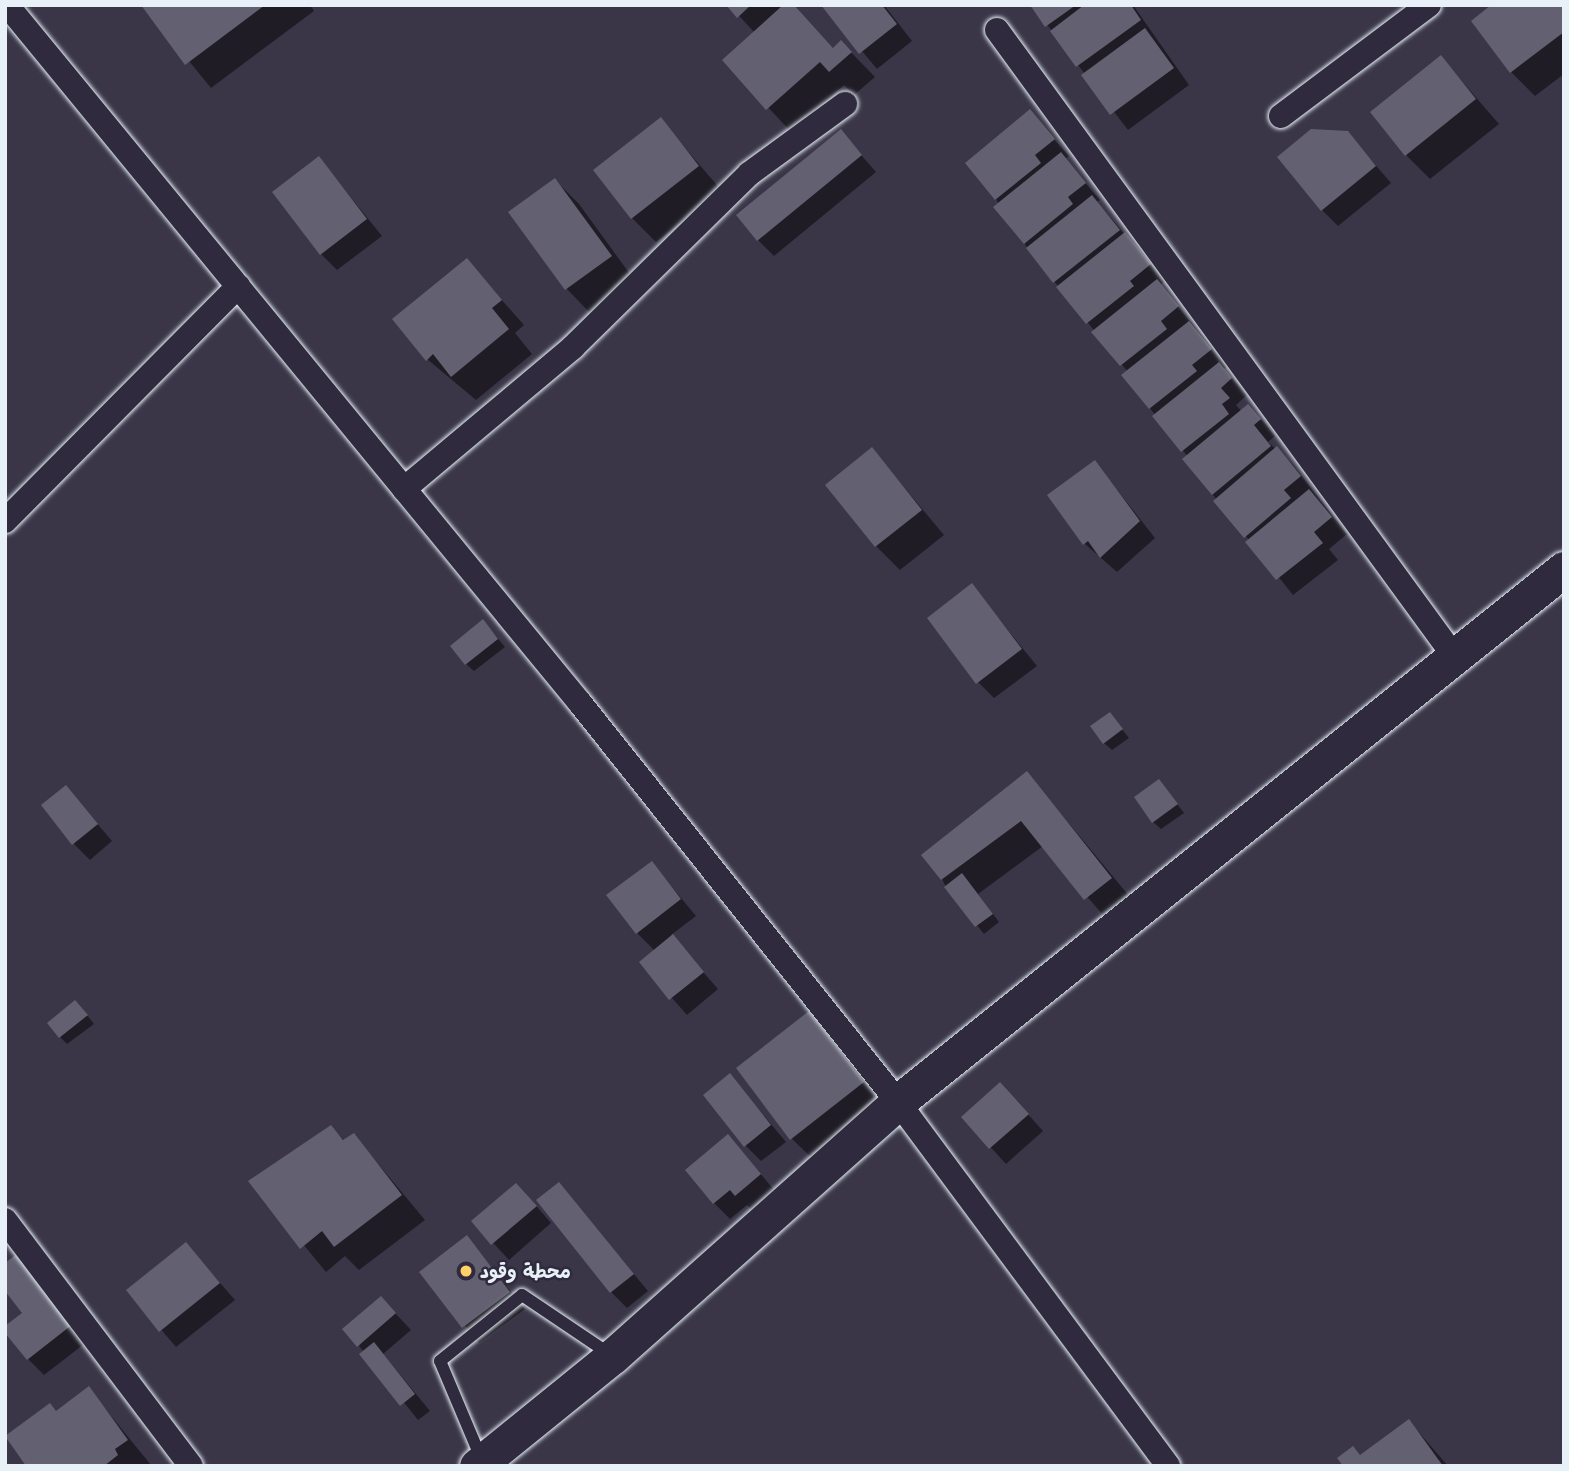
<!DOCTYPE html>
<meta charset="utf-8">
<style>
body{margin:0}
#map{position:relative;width:1569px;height:1471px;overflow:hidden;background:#3a3648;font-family:"Playpen Sans","Playpen Sans Arabic",sans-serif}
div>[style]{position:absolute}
.shadow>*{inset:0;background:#0007}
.building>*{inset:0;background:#636171}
.roads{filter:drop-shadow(0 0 2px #e8f1f8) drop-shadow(0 0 2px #e8f1f8)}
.lane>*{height:12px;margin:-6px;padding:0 6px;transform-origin:6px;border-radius:6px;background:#2f2a3d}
.street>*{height:24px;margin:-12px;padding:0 12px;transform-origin:12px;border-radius:12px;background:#2f2a3d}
.secondary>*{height:35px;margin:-17.5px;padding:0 17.5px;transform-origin:17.5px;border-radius:17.5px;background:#2f2a3d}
.dots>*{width:19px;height:19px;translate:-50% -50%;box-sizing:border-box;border:4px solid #2f2a3d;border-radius:50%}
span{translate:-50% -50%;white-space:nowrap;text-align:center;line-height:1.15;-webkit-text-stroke:5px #2f2a3d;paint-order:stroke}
.poi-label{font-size:19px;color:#e8f1f8;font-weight:700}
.left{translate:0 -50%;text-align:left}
.frame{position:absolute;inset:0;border:7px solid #e8f1f8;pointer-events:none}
</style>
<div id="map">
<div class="shadow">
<div style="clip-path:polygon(143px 5px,310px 5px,314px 11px,211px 88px)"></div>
<div style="clip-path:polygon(729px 5px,793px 5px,834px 49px,841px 42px,875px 77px,854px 95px,844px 85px,792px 133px,724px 60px,755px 33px)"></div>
<div style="clip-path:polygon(823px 5px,884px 5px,912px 41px,877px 69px)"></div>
<div style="clip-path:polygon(1032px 5px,1133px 5px,1189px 85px,1128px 130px)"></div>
<div style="clip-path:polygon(1564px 5px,1564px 74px,1535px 96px,1511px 72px)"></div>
<div style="clip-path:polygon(1441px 57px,1499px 124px,1430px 179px,1406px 155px)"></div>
<div style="clip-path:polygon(1030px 112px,1069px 156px,1065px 159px,1100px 200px,1097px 202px,1165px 281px,1160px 285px,1227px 366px,1224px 369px,1247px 395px,1236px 405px,1242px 412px,1248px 406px,1264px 422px,1275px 436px,1268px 442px,1293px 465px,1347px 534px,1329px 549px,1338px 560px,1293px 595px,1185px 460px,1188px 457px,1124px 375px,1128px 372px,1028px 249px,996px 199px)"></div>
<div style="clip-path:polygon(661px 120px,722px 191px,656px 242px,632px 218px)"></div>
<div style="clip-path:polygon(841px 132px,876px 172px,774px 256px,758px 240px)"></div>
<div style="clip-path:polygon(1348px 133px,1391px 183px,1338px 226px,1322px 210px)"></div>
<div style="clip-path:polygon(319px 158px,382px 236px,337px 270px,321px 254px)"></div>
<div style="clip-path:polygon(555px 180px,579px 204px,635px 281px,590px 313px,566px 288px)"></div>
<div style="clip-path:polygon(467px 261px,524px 325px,515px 333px,532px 354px,476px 400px,427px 359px)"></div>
<div style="clip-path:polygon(872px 449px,944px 535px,900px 570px,876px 546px)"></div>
<div style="clip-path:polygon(1095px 462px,1155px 538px,1117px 572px,1085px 544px)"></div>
<div style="clip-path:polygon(972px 586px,1037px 666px,994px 698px,978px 682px)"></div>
<div style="clip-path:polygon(490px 629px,505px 647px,474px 671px,466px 664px)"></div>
<div style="clip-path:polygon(1110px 714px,1129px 738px,1112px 750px,1104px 743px)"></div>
<div style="clip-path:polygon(1027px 773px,1135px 903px,1110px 923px,1043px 846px,978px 894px,999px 922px,984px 934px,946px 887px,942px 879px)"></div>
<div style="clip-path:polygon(1159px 781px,1184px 813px,1161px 829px,1153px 822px)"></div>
<div style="clip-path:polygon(66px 787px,112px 841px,90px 860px,74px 844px)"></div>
<div style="clip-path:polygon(652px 863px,696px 916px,671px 935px,718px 989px,687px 1015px,641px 963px,655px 951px,637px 933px)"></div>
<div style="clip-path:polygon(83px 1010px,94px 1024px,67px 1044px,60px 1037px)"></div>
<div style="clip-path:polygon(809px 1013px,887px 1107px,816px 1162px,791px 1138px)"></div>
<div style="clip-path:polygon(730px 1075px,786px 1142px,761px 1161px,745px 1145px)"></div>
<div style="clip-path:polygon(1016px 1101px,1043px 1131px,1006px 1164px,963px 1117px)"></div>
<div style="clip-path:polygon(331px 1127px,345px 1141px,354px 1135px,425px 1220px,359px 1270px,345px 1256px,326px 1272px,251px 1181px)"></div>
<div style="clip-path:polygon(743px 1153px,775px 1191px,752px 1210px,747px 1205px,730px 1219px,714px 1203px)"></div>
<div style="clip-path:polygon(559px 1184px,648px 1291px,627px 1308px,611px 1292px)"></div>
<div style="clip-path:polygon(532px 1201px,551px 1223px,509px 1260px,474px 1222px)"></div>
<div style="clip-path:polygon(467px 1238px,525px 1309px,479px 1343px,422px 1272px)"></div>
<div style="clip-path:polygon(186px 1244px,235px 1300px,176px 1347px,128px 1291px)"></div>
<div style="clip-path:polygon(17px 1256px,88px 1341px,44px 1375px,28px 1359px)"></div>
<div style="clip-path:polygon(381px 1298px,411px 1330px,383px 1354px,430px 1411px,418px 1420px,359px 1346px)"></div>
<div style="clip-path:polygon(89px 1389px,151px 1465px,28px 1466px,57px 1412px)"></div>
<div style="clip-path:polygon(1409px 1421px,1448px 1466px,1345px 1466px,1361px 1456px)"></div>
</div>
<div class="building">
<div style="clip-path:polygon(141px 5px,265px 5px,185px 65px)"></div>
<div style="clip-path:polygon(726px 5px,751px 5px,737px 18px)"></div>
<div style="clip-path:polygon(783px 5px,794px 5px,833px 48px,841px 40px,852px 52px,829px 72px,820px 62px,766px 110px,722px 60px)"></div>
<div style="clip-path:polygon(821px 5px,882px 5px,897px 24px,859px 54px)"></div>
<div style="clip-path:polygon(1030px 5px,1076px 5px,1045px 27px)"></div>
<div style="clip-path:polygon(1084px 5px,1131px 5px,1141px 20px,1076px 67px,1050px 31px)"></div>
<div style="clip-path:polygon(1491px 5px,1564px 5px,1564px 32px,1510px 73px,1471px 21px)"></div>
<div style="clip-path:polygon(1145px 28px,1174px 68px,1110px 115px,1081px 75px)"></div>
<div style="clip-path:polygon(1441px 55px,1476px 99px,1405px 156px,1370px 112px)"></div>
<div style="clip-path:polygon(1030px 109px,1055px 139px,1035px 155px,1041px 163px,995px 200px,965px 163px)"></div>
<div style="clip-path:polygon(661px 117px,699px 166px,631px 219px,593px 170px)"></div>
<div style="clip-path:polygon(841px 129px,862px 155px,757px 241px,736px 215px)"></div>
<div style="clip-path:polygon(1311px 129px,1348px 131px,1376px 166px,1321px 211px,1277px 157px)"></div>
<div style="clip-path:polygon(1061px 152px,1086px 183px,1068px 197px,1073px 204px,1024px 244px,993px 207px)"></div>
<div style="clip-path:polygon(319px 156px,367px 219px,320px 255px,272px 192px)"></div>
<div style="clip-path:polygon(555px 178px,612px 256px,565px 290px,508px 212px)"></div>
<div style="clip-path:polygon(1092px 195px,1120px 230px,1053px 283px,1026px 248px)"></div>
<div style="clip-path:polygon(1125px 232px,1151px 264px,1130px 281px,1134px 286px,1086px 324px,1056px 287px)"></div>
<div style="clip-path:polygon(467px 258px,502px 300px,492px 308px,509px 329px,451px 377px,433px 354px,426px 361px,392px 319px)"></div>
<div style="clip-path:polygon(1157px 279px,1179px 306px,1161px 321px,1167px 329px,1120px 366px,1091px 332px)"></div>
<div style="clip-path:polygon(1189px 321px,1212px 349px,1192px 365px,1197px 371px,1149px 409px,1121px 375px)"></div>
<div style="clip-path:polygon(1219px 362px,1232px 378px,1221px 388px,1230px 398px,1222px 404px,1229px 414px,1181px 452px,1152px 416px)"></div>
<div style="clip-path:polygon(1248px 404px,1261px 419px,1254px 425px,1271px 446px,1212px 495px,1182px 459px)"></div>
<div style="clip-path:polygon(1277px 446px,1301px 476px,1284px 490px,1291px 498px,1244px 538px,1213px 501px)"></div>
<div style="clip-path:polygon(872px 447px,922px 510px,875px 547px,825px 485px)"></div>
<div style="clip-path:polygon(1095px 460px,1140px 521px,1100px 558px,1088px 541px,1083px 545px,1047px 495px)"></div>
<div style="clip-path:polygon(1309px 489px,1332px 517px,1314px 532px,1323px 543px,1276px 580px,1245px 542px)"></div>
<div style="clip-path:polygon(972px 583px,1022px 649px,976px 684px,927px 618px)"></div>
<div style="clip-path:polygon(483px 619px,498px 639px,465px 665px,450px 646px)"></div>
<div style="clip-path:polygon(1110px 712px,1123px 729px,1103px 744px,1090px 726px)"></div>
<div style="clip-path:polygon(1027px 771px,1112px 878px,1084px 900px,1021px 821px,941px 880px,921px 855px)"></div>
<div style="clip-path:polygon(1159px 779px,1178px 804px,1152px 823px,1134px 797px)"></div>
<div style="clip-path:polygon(66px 785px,98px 824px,72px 845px,41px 805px)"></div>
<div style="clip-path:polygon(652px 861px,681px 899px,636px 934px,606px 895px)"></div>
<div style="clip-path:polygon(962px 873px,993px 914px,975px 927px,944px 887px)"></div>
<div style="clip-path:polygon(673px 934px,704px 972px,669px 1000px,639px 962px)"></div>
<div style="clip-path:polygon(75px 1000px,88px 1015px,59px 1038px,47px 1023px)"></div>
<div style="clip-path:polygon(809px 1011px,864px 1082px,790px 1140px,736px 1068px)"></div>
<div style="clip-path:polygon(730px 1073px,771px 1125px,744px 1147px,703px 1095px)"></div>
<div style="clip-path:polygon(1000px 1082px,1029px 1114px,989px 1149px,961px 1117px)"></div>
<div style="clip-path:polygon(331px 1125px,343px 1140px,354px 1133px,402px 1195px,334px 1247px,322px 1231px,300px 1249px,248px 1181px)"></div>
<div style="clip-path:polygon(728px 1134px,761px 1174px,735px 1196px,730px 1190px,713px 1204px,685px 1170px)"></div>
<div style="clip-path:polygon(559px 1182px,634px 1274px,610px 1293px,536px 1200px)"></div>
<div style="clip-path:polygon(516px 1183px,537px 1206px,491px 1245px,471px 1221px)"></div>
<div style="clip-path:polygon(467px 1235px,510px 1292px,462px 1328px,419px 1272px)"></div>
<div style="clip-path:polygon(186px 1242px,220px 1283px,159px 1332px,126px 1290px)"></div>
<div style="clip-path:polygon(18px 1253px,73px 1324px,27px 1360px,5px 1333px,5px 1326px,22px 1313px,5px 1291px,5px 1263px)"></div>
<div style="clip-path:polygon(381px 1296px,396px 1313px,357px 1347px,342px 1329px)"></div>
<div style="clip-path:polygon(374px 1342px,415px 1394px,400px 1406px,359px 1354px)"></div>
<div style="clip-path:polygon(89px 1386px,128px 1440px,115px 1449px,118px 1455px,104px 1466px,26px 1466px,5px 1436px,50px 1403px,56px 1411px)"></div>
<div style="clip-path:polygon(1409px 1419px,1443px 1466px,1343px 1466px,1337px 1458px,1353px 1446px,1360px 1455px)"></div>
</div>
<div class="roads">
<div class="lane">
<div style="left:481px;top:1458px;width:105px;rotate:-112.9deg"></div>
<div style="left:440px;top:1361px;width:105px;rotate:-38.8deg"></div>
<div style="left:522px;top:1295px;width:107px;rotate:34deg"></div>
</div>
<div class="street">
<div style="left:7px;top:5px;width:903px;rotate:50.62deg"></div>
<div style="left:580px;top:703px;width:510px;rotate:51.45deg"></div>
<div style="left:898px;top:1102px;width:453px;rotate:53.4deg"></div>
<div style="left:997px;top:30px;width:775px;rotate:53.87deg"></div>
<div style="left:1281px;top:116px;width:185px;rotate:-36.9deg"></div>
<div style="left:404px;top:489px;width:221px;rotate:-40deg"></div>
<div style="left:573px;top:347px;width:247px;rotate:-44.5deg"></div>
<div style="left:749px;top:174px;width:119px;rotate:-36.1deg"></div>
<div style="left:5px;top:521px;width:331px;rotate:-45.2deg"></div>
<div style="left:5px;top:1220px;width:308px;rotate:52.9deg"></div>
</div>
<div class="secondary">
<div style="left:477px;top:1466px;width:175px;rotate:-39deg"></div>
<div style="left:613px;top:1356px;width:382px;rotate:-41.7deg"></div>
<div style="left:898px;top:1102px;width:853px;rotate:-38.67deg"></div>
</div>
</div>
<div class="dots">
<div style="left:466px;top:1271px;background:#ffd166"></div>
</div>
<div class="poi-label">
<span class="left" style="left:480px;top:1271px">محطة وقود</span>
</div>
<div class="frame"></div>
</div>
